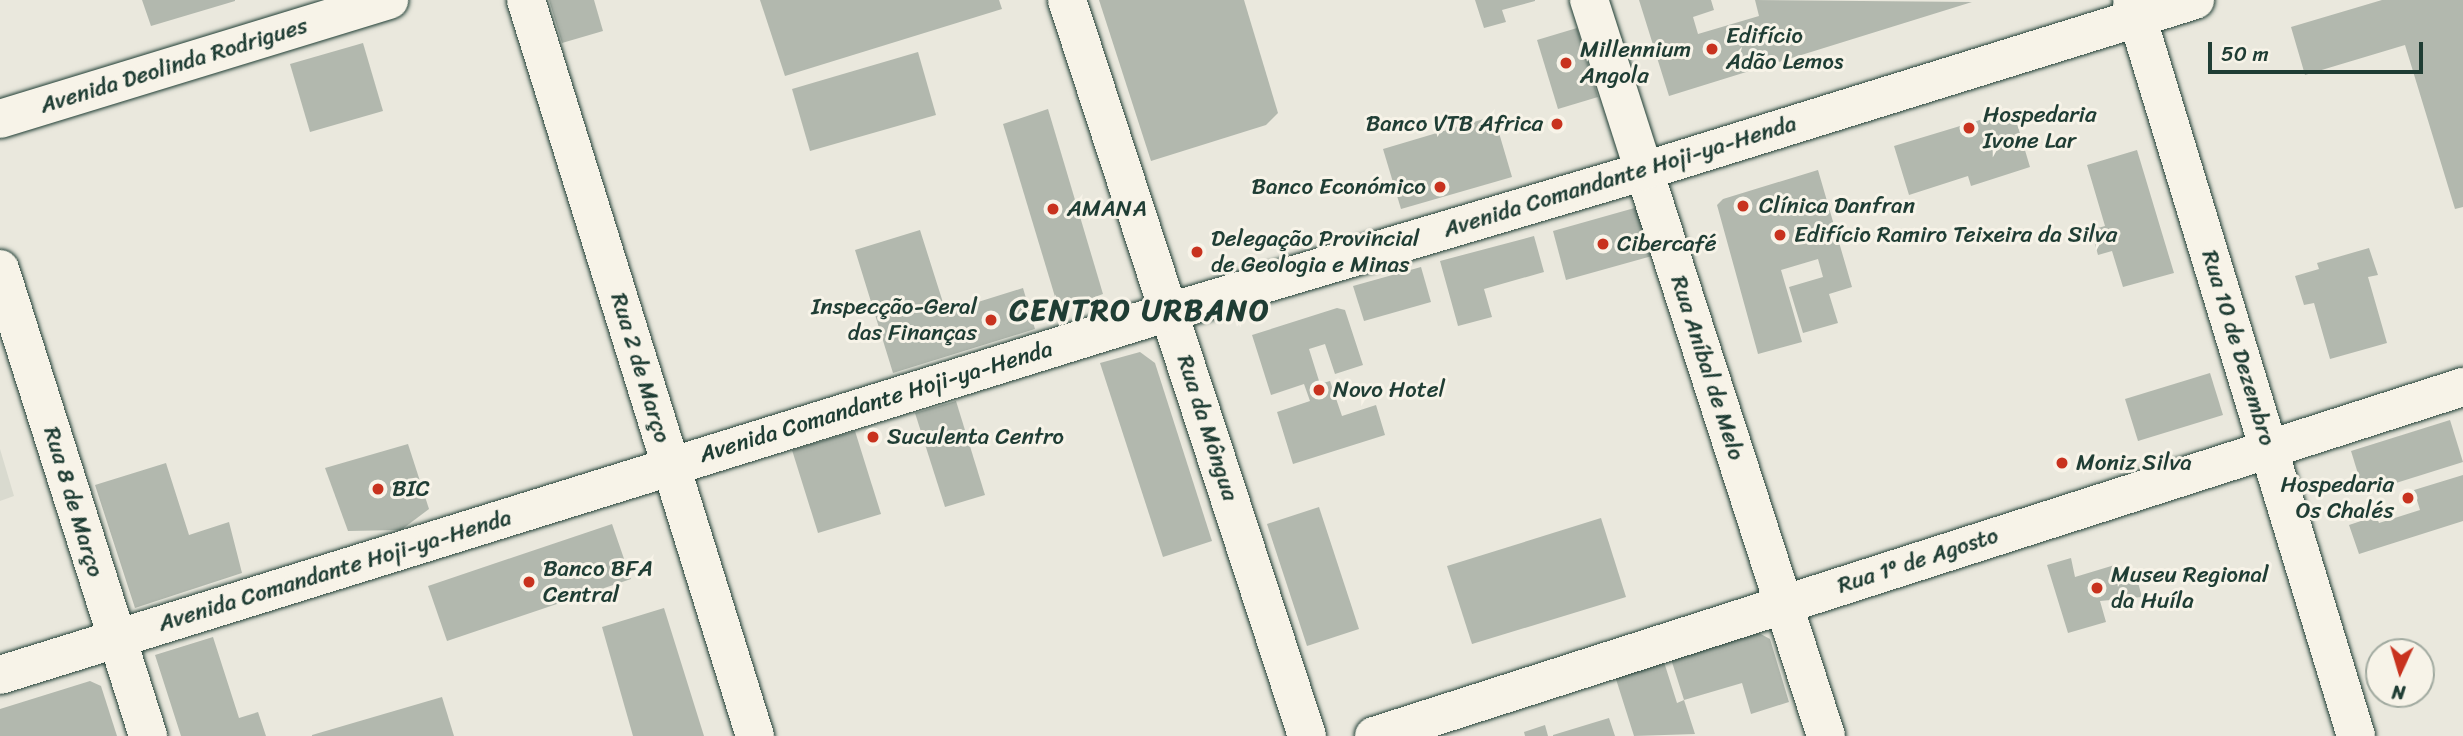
<!DOCTYPE html>
<meta charset="utf-8">
<style>
body{margin:0}
#map{position:relative;width:2463px;height:736px;overflow:hidden;background:#eae8dd;font-family:Sriracha,sans-serif}
div>[style]{position:absolute}
.built>*{inset:0;background:#d9dacf}
.building>*{inset:0;background:#b2b8ae}
.roads{filter:drop-shadow(0 0 2px #1f3d34) drop-shadow(0 0 2px #1f3d34)}
.minor>*{height:38px;margin:-19px;padding:0 19px;transform-origin:19px;border-radius:19px;background:#f7f3e8}
.major>*{height:38px;margin:-19px;padding:0 19px;transform-origin:19px;border-radius:19px;background:#f7f3e8}
.dots>*{width:19px;height:19px;translate:-50% -50%;box-sizing:border-box;border:4px solid #f7f3e8;border-radius:50%}
span{translate:-50% -50%;white-space:nowrap;text-align:center;line-height:1.15;-webkit-text-stroke:6px #f7f3e8;paint-order:stroke}
.poi-label{font-size:23px;color:#1f3d34}
.left{translate:0 -50%;text-align:left}
.right{translate:-100% -50%;text-align:right}
.street-label{font-size:23px;color:#1f3d34}
.district-label{font-size:30px;color:#1f3d34;font-weight:700;letter-spacing:2px}
.north{position:absolute;left:2365px;top:638px;width:70px;height:70px;box-sizing:border-box;background:#f7f3e8;border:2px solid #a1aaa0;border-radius:50%;rotate:184deg;font-size:19px;font-weight:700;line-height:28px;text-align:center;color:#1f3d34}
.north::after{content:'';display:block;margin:auto;width:24px;height:32px;background:#c8321e;clip-path:polygon(50% 0,100% 100%,50% 72%,0 100%)}
.scale{position:absolute;left:2208px;top:42px;width:215px;height:32px;box-sizing:border-box;border:4px solid #1f3d34;border-top:0;padding-left:9px;font-size:21px;line-height:24px;white-space:nowrap;color:#1f3d34;-webkit-text-stroke:5px #f7f3e8;paint-order:stroke}
</style>
<div id="map">
<div class="built">
<div style="clip-path:polygon(0 449px,14px 496px,0 501px)"></div>
</div>
<div class="building">
<div style="clip-path:polygon(142px 0,235px 0,235px 1px,151px 26px)"></div>
<div style="clip-path:polygon(549px 0,594px 0,603px 31px,562px 43px)"></div>
<div style="clip-path:polygon(760px 0,999px 0,1002px 9px,785px 76px)"></div>
<div style="clip-path:polygon(1099px 0,1244px 0,1278px 113px,1266px 125px,1151px 161px)"></div>
<div style="clip-path:polygon(1475px 0,1535px 0,1535px 1px,1502px 10px,1506px 22px,1484px 28px)"></div>
<div style="clip-path:polygon(1639px 0,1711px 0,1714px 10px,1693px 17px,1698px 34px,1759px 16px,1755px 0,1972px 2px,1669px 96px)"></div>
<div style="clip-path:polygon(2382px 0,2463px 0,2463px 207px,2455px 209px,2405px 45px,2305px 75px,2291px 27px)"></div>
<div style="clip-path:polygon(1577px 28px,1598px 97px,1558px 109px,1537px 40px)"></div>
<div style="clip-path:polygon(363px 43px,383px 111px,310px 132px,290px 64px)"></div>
<div style="clip-path:polygon(918px 52px,936px 115px,810px 151px,792px 89px)"></div>
<div style="clip-path:polygon(1048px 109px,1103px 294px,1059px 310px,1003px 124px)"></div>
<div style="clip-path:polygon(2013px 110px,2030px 167px,1971px 186px,1968px 176px,1909px 195px,1894px 146px)"></div>
<div style="clip-path:polygon(1494px 116px,1512px 177px,1401px 209px,1383px 149px)"></div>
<div style="clip-path:polygon(2137px 150px,2174px 273px,2123px 287px,2112px 251px,2098px 255px,2091px 230px,2105px 226px,2087px 165px)"></div>
<div style="clip-path:polygon(1818px 170px,1852px 287px,1829px 294px,1838px 323px,1803px 333px,1789px 287px,1823px 277px,1818px 259px,1781px 270px,1802px 342px,1758px 354px,1717px 205px,1723px 199px)"></div>
<div style="clip-path:polygon(1638px 207px,1652px 256px,1566px 280px,1553px 231px)"></div>
<div style="clip-path:polygon(920px 230px,946px 312px,1023px 288px,1035px 329px,893px 373px,855px 250px)"></div>
<div style="clip-path:polygon(1534px 236px,1544px 272px,1484px 289px,1492px 317px,1458px 326px,1440px 261px)"></div>
<div style="clip-path:polygon(2369px 248px,2378px 275px,2368px 277px,2387px 343px,2330px 359px,2314px 303px,2304px 305px,2295px 276px,2319px 269px,2317px 263px)"></div>
<div style="clip-path:polygon(1421px 267px,1431px 302px,1364px 321px,1353px 286px)"></div>
<div style="clip-path:polygon(1337px 308px,1345px 310px,1363px 365px,1335px 374px,1325px 344px,1309px 349px,1320px 384px,1330px 381px,1342px 416px,1376px 405px,1385px 435px,1293px 464px,1277px 412px,1310px 401px,1304px 384px,1271px 395px,1252px 335px)"></div>
<div style="clip-path:polygon(1140px 352px,1155px 363px,1212px 541px,1163px 557px,1100px 363px)"></div>
<div style="clip-path:polygon(2210px 373px,2223px 415px,2138px 441px,2125px 399px)"></div>
<div style="clip-path:polygon(956px 401px,985px 495px,945px 507px,915px 413px)"></div>
<div style="clip-path:polygon(2450px 420px,2463px 462px,2364px 493px,2351px 451px)"></div>
<div style="clip-path:polygon(855px 431px,881px 514px,818px 533px,792px 450px)"></div>
<div style="clip-path:polygon(408px 444px,429px 509px,401px 530px,348px 531px,325px 468px)"></div>
<div style="clip-path:polygon(166px 463px,189px 535px,229px 522px,242px 573px,135px 608px,95px 485px)"></div>
<div style="clip-path:polygon(2463px 475px,2463px 521px,2359px 554px,2349px 525px,2376px 516px,2379px 523px,2420px 510px,2414px 490px)"></div>
<div style="clip-path:polygon(1319px 507px,1359px 629px,1307px 646px,1267px 524px)"></div>
<div style="clip-path:polygon(1601px 518px,1626px 597px,1472px 644px,1447px 566px)"></div>
<div style="clip-path:polygon(612px 524px,631px 579px,447px 641px,428px 586px)"></div>
<div style="clip-path:polygon(2071px 558px,2075px 577px,2118px 564px,2124px 578px,2137px 579px,2142px 597px,2100px 601px,2106px 622px,2068px 633px,2047px 565px)"></div>
<div style="clip-path:polygon(664px 608px,704px 736px,633px 736px,602px 627px)"></div>
<div style="clip-path:polygon(1759px 633px,1770px 639px,1789px 702px,1751px 714px,1742px 683px,1684px 700px,1671px 659px)"></div>
<div style="clip-path:polygon(213px 637px,239px 718px,258px 712px,266px 736px,181px 736px,155px 655px)"></div>
<div style="clip-path:polygon(1664px 662px,1677px 703px,1684px 700px,1695px 734px,1634px 736px,1615px 676px)"></div>
<div style="clip-path:polygon(90px 681px,101px 686px,117px 736px,0 736px,0 709px)"></div>
<div style="clip-path:polygon(442px 697px,454px 736px,312px 736px,312px 735px)"></div>
<div style="clip-path:polygon(1609px 718px,1615px 736px,1553px 736px,1553px 735px)"></div>
<div style="clip-path:polygon(1545px 725px,1548px 736px,1525px 736px,1524px 732px)"></div>
</div>
<div class="roads">
<div class="minor">
<div style="left:526px;top:0;width:771px;rotate:72.72deg"></div>
<div style="left:1067px;top:0;width:774px;rotate:71.94deg"></div>
<div style="left:2132px;top:0;width:769px;rotate:73.07deg"></div>
<div style="left:0;top:119px;width:407px;rotate:-17deg"></div>
<div style="left:0;top:269px;width:490px;rotate:72.4deg"></div>
<div style="left:1826px;top:736px;width:594px;rotate:-107.85deg"></div>
<div style="left:1644px;top:171px;width:577px;rotate:-17.24deg"></div>
</div>
<div class="major">
<div style="left:0;top:675px;width:1224px;rotate:-17.25deg"></div>
<div style="left:1169px;top:312px;width:495px;rotate:-16.5deg"></div>
<div style="left:1644px;top:171px;width:180px;rotate:-107.8deg"></div>
<div style="left:1374px;top:736px;width:1144px;rotate:-17.77deg"></div>
</div>
</div>
<div class="dots">
<div style="left:1712px;top:49px;background:#c8321e"></div>
<div style="left:1566px;top:63px;background:#c8321e"></div>
<div style="left:1557px;top:124px;background:#c8321e"></div>
<div style="left:1969px;top:128px;background:#c8321e"></div>
<div style="left:1440px;top:187px;background:#c8321e"></div>
<div style="left:1743px;top:206px;background:#c8321e"></div>
<div style="left:1053px;top:209px;background:#c8321e"></div>
<div style="left:1780px;top:235px;background:#c8321e"></div>
<div style="left:1603px;top:244px;background:#c8321e"></div>
<div style="left:1197px;top:252px;background:#c8321e"></div>
<div style="left:991px;top:320px;background:#c8321e"></div>
<div style="left:1319px;top:390px;background:#c8321e"></div>
<div style="left:873px;top:437px;background:#c8321e"></div>
<div style="left:2062px;top:463px;background:#c8321e"></div>
<div style="left:378px;top:489px;background:#c8321e"></div>
<div style="left:2408px;top:498px;background:#c8321e"></div>
<div style="left:529px;top:582px;background:#c8321e"></div>
<div style="left:2097px;top:588px;background:#c8321e"></div>
</div>
<div class="poi-label">
<span class="left" style="left:1726px;top:49px">Edifício<br>Adão Lemos</span>
<span class="left" style="left:1580px;top:63px">Millennium<br>Angola</span>
<span class="left" style="left:1983px;top:128px">Hospedaria<br>Ivone Lar</span>
<span class="right" style="left:1543px;top:124px">Banco VTB Africa</span>
<span class="right" style="left:1426px;top:187px">Banco Económico</span>
<span class="left" style="left:1759px;top:206px">Clínica Danfran</span>
<span class="left" style="left:1067px;top:209px">AMANA</span>
<span class="left" style="left:1794px;top:235px">Edifício Ramiro Teixeira da Silva</span>
<span class="left" style="left:1211px;top:252px">Delegação Provincial<br>de Geologia e Minas</span>
<span class="left" style="left:1617px;top:244px">Cibercafé</span>
<span class="right" style="left:977px;top:320px">Inspecção-Geral<br>das Finanças</span>
<span class="left" style="left:1333px;top:390px">Novo Hotel</span>
<span class="left" style="left:887px;top:437px">Suculenta Centro</span>
<span class="left" style="left:2076px;top:463px">Moniz Silva</span>
<span class="right" style="left:2394px;top:498px">Hospedaria<br>Os Chalés</span>
<span class="left" style="left:392px;top:489px">BIC</span>
<span class="left" style="left:543px;top:582px">Banco BFA<br>Central</span>
<span class="left" style="left:2111px;top:588px">Museu Regional<br>da Huíla</span>
</div>
<div class="street-label">
<span style="left:174px;top:66px;rotate:-17deg">Avenida Deolinda Rodrigues</span>
<span style="left:1620px;top:177px;rotate:-17deg">Avenida Comandante Hoji-ya-Henda</span>
<span style="left:2238px;top:348px;rotate:73deg">Rua 10 de Dezembro</span>
<span style="left:640px;top:368px;rotate:73deg">Rua 2 de Março</span>
<span style="left:1707px;top:368px;rotate:72deg">Rua Aníbal de Melo</span>
<span style="left:876px;top:402px;rotate:-17deg">Avenida Comandante Hoji-ya-Henda</span>
<span style="left:1207px;top:428px;rotate:72deg">Rua da Môngua</span>
<span style="left:73px;top:502px;rotate:73deg">Rua 8 de Março</span>
<span style="left:1918px;top:561px;rotate:-18deg">Rua 1º de Agosto</span>
<span style="left:335px;top:571px;rotate:-17deg">Avenida Comandante Hoji-ya-Henda</span>
</div>
<div class="district-label">
<span style="left:1140px;top:310px">CENTRO URBANO</span>
</div>
<div class="north">N</div>
<div class="scale">50 m</div>
</div>
